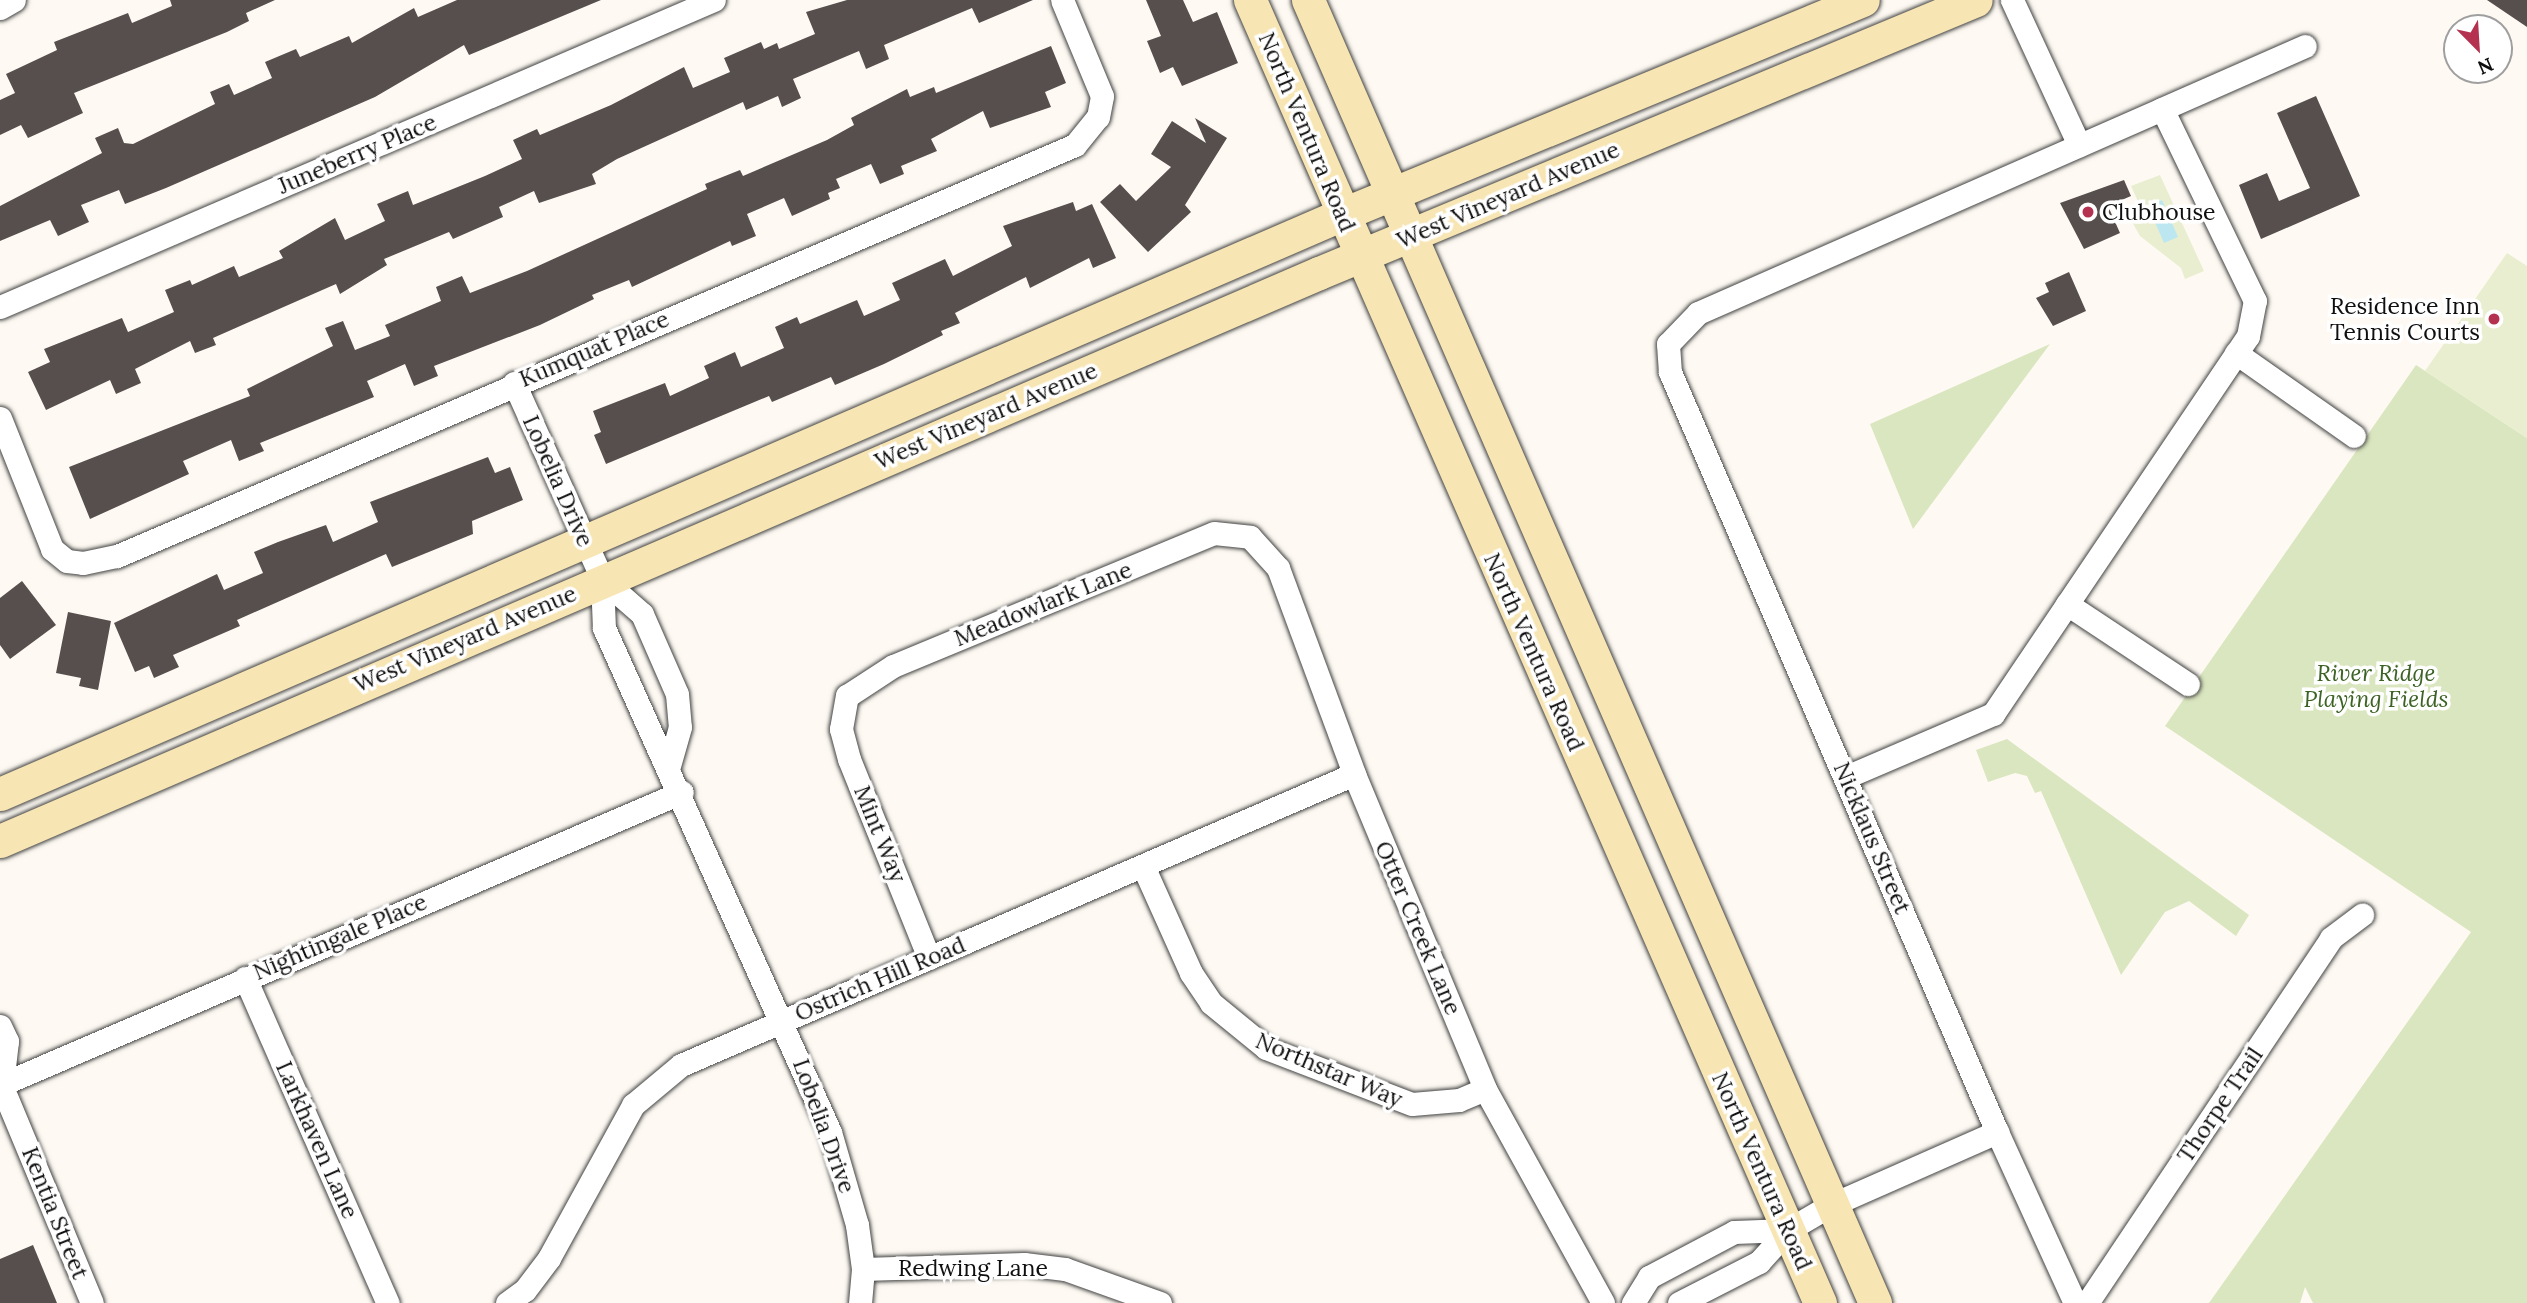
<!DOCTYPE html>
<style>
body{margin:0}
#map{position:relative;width:2527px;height:1303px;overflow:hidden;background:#fefaf3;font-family:Lora,serif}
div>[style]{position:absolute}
.green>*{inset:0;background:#dae6bf}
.pitch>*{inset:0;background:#e9eed0}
.water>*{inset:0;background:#bce7f1}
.building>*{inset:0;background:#574f4d}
.roads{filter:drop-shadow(0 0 2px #424242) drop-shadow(0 0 2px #424242)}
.street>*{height:23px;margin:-11.5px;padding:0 11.5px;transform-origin:11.5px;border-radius:11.5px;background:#fff}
.secondary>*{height:33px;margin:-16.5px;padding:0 16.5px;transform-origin:16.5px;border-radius:16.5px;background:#f8e5b4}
.dots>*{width:19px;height:19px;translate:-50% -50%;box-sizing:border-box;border:4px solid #fff;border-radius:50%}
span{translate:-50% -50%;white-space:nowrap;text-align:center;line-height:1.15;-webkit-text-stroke:7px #fff;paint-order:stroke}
.street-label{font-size:23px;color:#0f0f0f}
.poi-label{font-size:23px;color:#0f0f0f}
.left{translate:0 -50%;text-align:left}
.right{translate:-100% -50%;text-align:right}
.park-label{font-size:23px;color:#3c6224;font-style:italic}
.north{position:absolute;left:2443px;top:14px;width:70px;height:70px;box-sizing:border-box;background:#fff;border:2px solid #9f9f9f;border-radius:50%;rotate:156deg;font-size:19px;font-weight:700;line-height:28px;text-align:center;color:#0f0f0f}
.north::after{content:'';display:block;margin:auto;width:24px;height:32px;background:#b4324f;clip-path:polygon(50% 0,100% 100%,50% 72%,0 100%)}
</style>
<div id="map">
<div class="green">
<div style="clip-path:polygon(2050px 344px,1913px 529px,1870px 424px)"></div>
<div style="clip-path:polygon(2416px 365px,2527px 438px,2527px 1303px,2313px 1303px,2305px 1287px,2300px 1303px,2209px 1303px,2471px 932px,2165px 726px)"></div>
<div style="clip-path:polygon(2007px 739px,2249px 915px,2236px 936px,2189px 901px,2165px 912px,2121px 975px,2041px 791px,2035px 793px,2027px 776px,2015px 773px,1988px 782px,1976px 750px)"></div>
</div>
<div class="pitch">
<div style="clip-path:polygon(2160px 175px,2204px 271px,2185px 279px,2181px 268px,2140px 236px,2127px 213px,2141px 208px,2131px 186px)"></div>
<div style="clip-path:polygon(2507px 253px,2527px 266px,2527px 438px,2425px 371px)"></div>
</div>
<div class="water">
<div style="clip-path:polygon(2162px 200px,2178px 237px,2164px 243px,2148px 206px)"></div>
</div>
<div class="building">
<div style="clip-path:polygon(170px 0,275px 0,246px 13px,249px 21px,227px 32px,74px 93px,83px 113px,28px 138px,21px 125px,0 135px,0 100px,15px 93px,6px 74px,57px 50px,54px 42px,128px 13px,132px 23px,172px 6px)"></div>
<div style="clip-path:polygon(457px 0,601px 0,469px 55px,464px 45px,375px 97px,166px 188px,125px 204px,119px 190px,81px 205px,89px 222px,58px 236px,50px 220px,0 241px,0 206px,102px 153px,95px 138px,118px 128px,124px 143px,133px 144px,215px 104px,210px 92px,229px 84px,234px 95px,272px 78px,265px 62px,296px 49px,300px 57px,349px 36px,352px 43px,414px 8px,418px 17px)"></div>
<div style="clip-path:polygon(847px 0,1033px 0,979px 23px,972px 8px,884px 45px,889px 59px,866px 69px,859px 51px,793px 79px,801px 98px,782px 107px,778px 96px,746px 110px,743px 102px,617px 159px,592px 174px,596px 184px,539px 203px,534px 191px,499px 207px,503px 217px,453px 239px,449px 232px,384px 259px,387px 265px,340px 294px,336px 284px,213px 338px,216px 345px,195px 353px,190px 341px,135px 369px,141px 383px,116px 394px,110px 380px,46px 410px,28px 372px,50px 362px,44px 349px,122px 318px,128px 332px,174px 312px,165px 290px,190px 280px,192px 285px,234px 266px,239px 277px,283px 258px,279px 251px,335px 218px,345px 240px,385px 221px,377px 204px,408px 191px,413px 205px,485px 176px,522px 159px,513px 140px,537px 129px,540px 135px,611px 105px,684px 67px,693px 88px,730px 72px,724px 58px,761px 42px,764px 49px,777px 43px,779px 49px,815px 34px,806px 12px)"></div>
<div style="clip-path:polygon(1146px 0,1183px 0,1193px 22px,1217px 12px,1238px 63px,1182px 86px,1173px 67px,1160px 73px,1147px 41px,1161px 36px)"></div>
<div style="clip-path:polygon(2487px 0,2527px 0,2527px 27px)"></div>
<div style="clip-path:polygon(1051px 46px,1066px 83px,1045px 92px,1051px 107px,990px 128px,983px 111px,931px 139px,937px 151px,901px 166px,904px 174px,880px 184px,871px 164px,836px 179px,840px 188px,828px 193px,830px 199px,792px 216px,784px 198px,747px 214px,756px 236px,732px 246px,730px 241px,632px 287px,629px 280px,592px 295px,594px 299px,540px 325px,434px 366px,438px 376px,414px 386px,405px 364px,367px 381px,374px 397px,260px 443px,264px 451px,239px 461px,231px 440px,183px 461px,189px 474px,90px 519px,69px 467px,250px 396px,247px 389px,333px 346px,325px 328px,343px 321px,355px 350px,390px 336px,385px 325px,441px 301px,436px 287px,462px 276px,470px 293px,527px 271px,707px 189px,705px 184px,740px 170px,743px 176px,827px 140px,854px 125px,851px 118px,907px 89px,910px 97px,934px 87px,936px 93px)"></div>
<div style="clip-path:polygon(2316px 96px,2360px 196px,2261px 239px,2239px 185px,2267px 173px,2279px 201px,2310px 188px,2277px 113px)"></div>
<div style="clip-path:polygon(1195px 118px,1227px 138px,1185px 205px,1191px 212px,1148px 252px,1100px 202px,1120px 184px,1136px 201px,1171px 167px,1151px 154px,1172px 121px,1206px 143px)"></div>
<div style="clip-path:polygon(2124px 180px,2131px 196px,2108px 206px,2120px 233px,2084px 249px,2060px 203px)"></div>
<div style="clip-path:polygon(1073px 202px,1076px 211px,1092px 204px,1116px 258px,1093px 268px,1089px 258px,1030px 288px,1026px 277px,955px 313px,960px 323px,941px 331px,943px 335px,884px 364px,835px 385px,831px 377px,772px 402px,769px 396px,606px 464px,594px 435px,601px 432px,593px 411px,665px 383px,670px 396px,709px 378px,704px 366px,735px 352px,741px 367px,784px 348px,775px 327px,797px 317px,800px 324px,857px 300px,864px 316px,900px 300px,892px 283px,945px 259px,953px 276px,1012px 246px,1003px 226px)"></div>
<div style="clip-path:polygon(2069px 272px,2086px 311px,2053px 326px,2036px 298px,2049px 292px,2045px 283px)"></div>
<div style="clip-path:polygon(488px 457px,495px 473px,510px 467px,523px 500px,472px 521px,473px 534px,392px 567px,386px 554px,237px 620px,240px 626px,173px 655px,179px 667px,154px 678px,149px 666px,135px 672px,114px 623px,217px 574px,224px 590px,263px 573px,254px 552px,278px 542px,326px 525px,333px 542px,378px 522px,370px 502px)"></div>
<div style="clip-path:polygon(22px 581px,56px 625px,10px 659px,0 645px,0 598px)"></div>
<div style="clip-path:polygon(68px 612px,111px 621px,98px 690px,79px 686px,81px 678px,56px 673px)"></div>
<div style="clip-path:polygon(33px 1245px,57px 1303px,0 1303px,0 1259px)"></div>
</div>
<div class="roads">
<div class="street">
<div style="left:2012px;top:0;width:160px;rotate:65.2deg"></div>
<div style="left:0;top:8px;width:16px;rotate:-30deg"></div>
<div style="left:2162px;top:109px;width:156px;rotate:-23.8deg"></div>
<div style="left:0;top:307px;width:777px;rotate:-23.27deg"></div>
<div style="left:2236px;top:353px;width:144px;rotate:35.1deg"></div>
<div style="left:514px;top:383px;width:215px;rotate:65.8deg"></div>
<div style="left:602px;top:579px;width:49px;rotate:87.7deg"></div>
<div style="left:604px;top:628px;width:552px;rotate:65.85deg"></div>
<div style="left:830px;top:1132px;width:97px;rotate:73.8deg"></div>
<div style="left:857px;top:1225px;width:44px;rotate:82.2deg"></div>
<div style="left:863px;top:1269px;width:34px;rotate:95deg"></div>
<div style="left:0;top:418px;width:141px;rotate:68.3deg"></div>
<div style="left:52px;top:549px;width:19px;rotate:39deg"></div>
<div style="left:67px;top:561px;width:16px;rotate:7deg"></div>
<div style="left:83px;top:563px;width:35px;rotate:-12deg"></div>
<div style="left:117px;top:556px;width:1042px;rotate:-23.22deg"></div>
<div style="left:1075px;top:145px;width:36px;rotate:-51deg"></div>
<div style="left:1098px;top:117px;width:21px;rotate:-79deg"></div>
<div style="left:1102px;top:96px;width:104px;rotate:-112.6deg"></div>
<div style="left:602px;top:579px;width:53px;rotate:41.2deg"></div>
<div style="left:642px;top:614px;width:87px;rotate:66.4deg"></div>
<div style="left:677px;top:694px;width:33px;rotate:85deg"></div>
<div style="left:680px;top:727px;width:41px;rotate:105.8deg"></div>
<div style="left:2067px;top:604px;width:145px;rotate:33.5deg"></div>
<div style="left:1846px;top:777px;width:160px;rotate:-23.2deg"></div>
<div style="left:1993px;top:714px;width:456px;rotate:-56deg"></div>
<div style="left:2248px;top:336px;width:36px;rotate:-79deg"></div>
<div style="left:2255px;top:301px;width:213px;rotate:-115.8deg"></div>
<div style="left:2162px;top:109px;width:507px;rotate:156.27deg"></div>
<div style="left:1698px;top:313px;width:43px;rotate:134.1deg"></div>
<div style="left:1668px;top:344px;width:28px;rotate:86deg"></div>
<div style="left:1670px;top:372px;width:827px;rotate:66.72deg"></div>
<div style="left:1997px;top:1132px;width:188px;rotate:65.5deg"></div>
<div style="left:1143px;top:866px;width:117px;rotate:65.8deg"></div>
<div style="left:1191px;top:973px;width:36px;rotate:56deg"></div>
<div style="left:1211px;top:1003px;width:71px;rotate:39.3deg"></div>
<div style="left:1266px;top:1048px;width:156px;rotate:21deg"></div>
<div style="left:1412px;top:1104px;width:47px;rotate:-4.9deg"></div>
<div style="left:1459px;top:1100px;width:28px;rotate:-23deg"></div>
<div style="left:929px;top:958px;width:214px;rotate:-111.9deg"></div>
<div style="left:849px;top:759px;width:31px;rotate:-105deg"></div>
<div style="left:841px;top:729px;width:34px;rotate:-80deg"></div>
<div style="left:847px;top:696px;width:55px;rotate:-33.1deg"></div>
<div style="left:893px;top:666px;width:347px;rotate:-22.5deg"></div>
<div style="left:1214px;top:533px;width:36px;rotate:6deg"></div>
<div style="left:1250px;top:537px;width:42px;rotate:47.9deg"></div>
<div style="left:1278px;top:568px;width:220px;rotate:69.7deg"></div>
<div style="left:1354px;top:774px;width:341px;rotate:67.4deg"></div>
<div style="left:1485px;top:1089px;width:244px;rotate:61.1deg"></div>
<div style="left:245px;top:978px;width:355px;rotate:66.3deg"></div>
<div style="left:0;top:1026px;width:17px;rotate:65deg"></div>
<div style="left:7px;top:1041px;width:43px;rotate:96.6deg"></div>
<div style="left:0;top:1082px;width:239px;rotate:67.4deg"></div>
<div style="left:0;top:1085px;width:742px;rotate:-23.25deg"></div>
<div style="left:863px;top:1269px;width:161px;rotate:-1.8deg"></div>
<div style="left:1024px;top:1264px;width:41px;rotate:7deg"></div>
<div style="left:1065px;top:1269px;width:101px;rotate:19.7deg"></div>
<div style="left:507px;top:1303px;width:22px;rotate:-36deg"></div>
<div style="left:525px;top:1290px;width:40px;rotate:-53deg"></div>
<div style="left:549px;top:1258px;width:175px;rotate:-61.2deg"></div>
<div style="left:633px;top:1105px;width:62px;rotate:-39.8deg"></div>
<div style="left:681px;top:1065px;width:733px;rotate:-23.38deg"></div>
<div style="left:1633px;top:1303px;width:31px;rotate:-58deg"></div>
<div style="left:1649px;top:1277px;width:96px;rotate:-27.9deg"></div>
<div style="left:1734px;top:1232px;width:54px;rotate:-2.1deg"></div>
<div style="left:1679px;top:1303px;width:90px;rotate:-27.1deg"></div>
<div style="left:1759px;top:1262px;width:43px;rotate:-47.8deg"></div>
<div style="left:1788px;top:1230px;width:48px;rotate:-30.3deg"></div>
<div style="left:1829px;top:1206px;width:184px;rotate:-23.8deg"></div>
<div style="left:2087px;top:1303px;width:439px;rotate:-56.2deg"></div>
<div style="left:2331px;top:938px;width:39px;rotate:-37deg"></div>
</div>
<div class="secondary">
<div style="left:1250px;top:0;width:1422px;rotate:66.37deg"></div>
<div style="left:1308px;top:0;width:1421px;rotate:66.48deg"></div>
<div style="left:0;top:794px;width:1463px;rotate:-23.36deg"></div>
<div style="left:1343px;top:214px;width:562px;rotate:-22.37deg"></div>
<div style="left:0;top:841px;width:1436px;rotate:-23.3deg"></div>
<div style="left:1319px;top:273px;width:711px;rotate:-22.56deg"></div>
</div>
</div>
<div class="dots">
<div style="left:2088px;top:212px;background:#b4324f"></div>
<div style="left:2494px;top:319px;background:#b4324f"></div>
</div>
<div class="street-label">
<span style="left:1307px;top:132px;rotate:67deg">North Ventura Road</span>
<span style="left:357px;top:154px;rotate:-23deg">Juneberry Place</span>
<span style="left:1508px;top:195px;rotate:-23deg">West Vineyard Avenue</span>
<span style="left:594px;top:349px;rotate:-23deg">Kumquat Place</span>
<span style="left:986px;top:416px;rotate:-23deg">West Vineyard Avenue</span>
<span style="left:558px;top:481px;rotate:66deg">Lobelia Drive</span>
<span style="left:1043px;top:604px;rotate:-22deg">Meadowlark Lane</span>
<span style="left:465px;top:639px;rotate:-23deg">West Vineyard Avenue</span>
<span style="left:1534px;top:652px;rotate:66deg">North Ventura Road</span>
<span style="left:880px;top:834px;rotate:68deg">Mint Way</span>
<span style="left:1872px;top:838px;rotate:67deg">Nicklaus Street</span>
<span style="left:1418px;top:928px;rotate:67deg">Otter Creek Lane</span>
<span style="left:340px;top:937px;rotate:-23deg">Nightingale Place</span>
<span style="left:880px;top:979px;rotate:-23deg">Ostrich Hill Road</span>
<span style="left:1329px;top:1070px;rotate:23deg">Northstar Way</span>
<span style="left:2220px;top:1105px;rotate:-56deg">Thorpe Trail</span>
<span style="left:824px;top:1126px;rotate:70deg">Lobelia Drive</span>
<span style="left:317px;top:1140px;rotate:66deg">Larkhaven Lane</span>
<span style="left:1762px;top:1171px;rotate:66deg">North Ventura Road</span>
<span style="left:55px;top:1213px;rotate:68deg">Kentia Street</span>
<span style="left:973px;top:1268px">Redwing Lane</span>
</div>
<div class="poi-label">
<span class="left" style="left:2102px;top:212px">Clubhouse</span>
<span class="right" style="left:2480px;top:319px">Residence Inn<br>Tennis Courts</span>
</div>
<div class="park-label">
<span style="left:2376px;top:686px">River Ridge<br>Playing Fields</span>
</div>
<div class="north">N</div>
</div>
